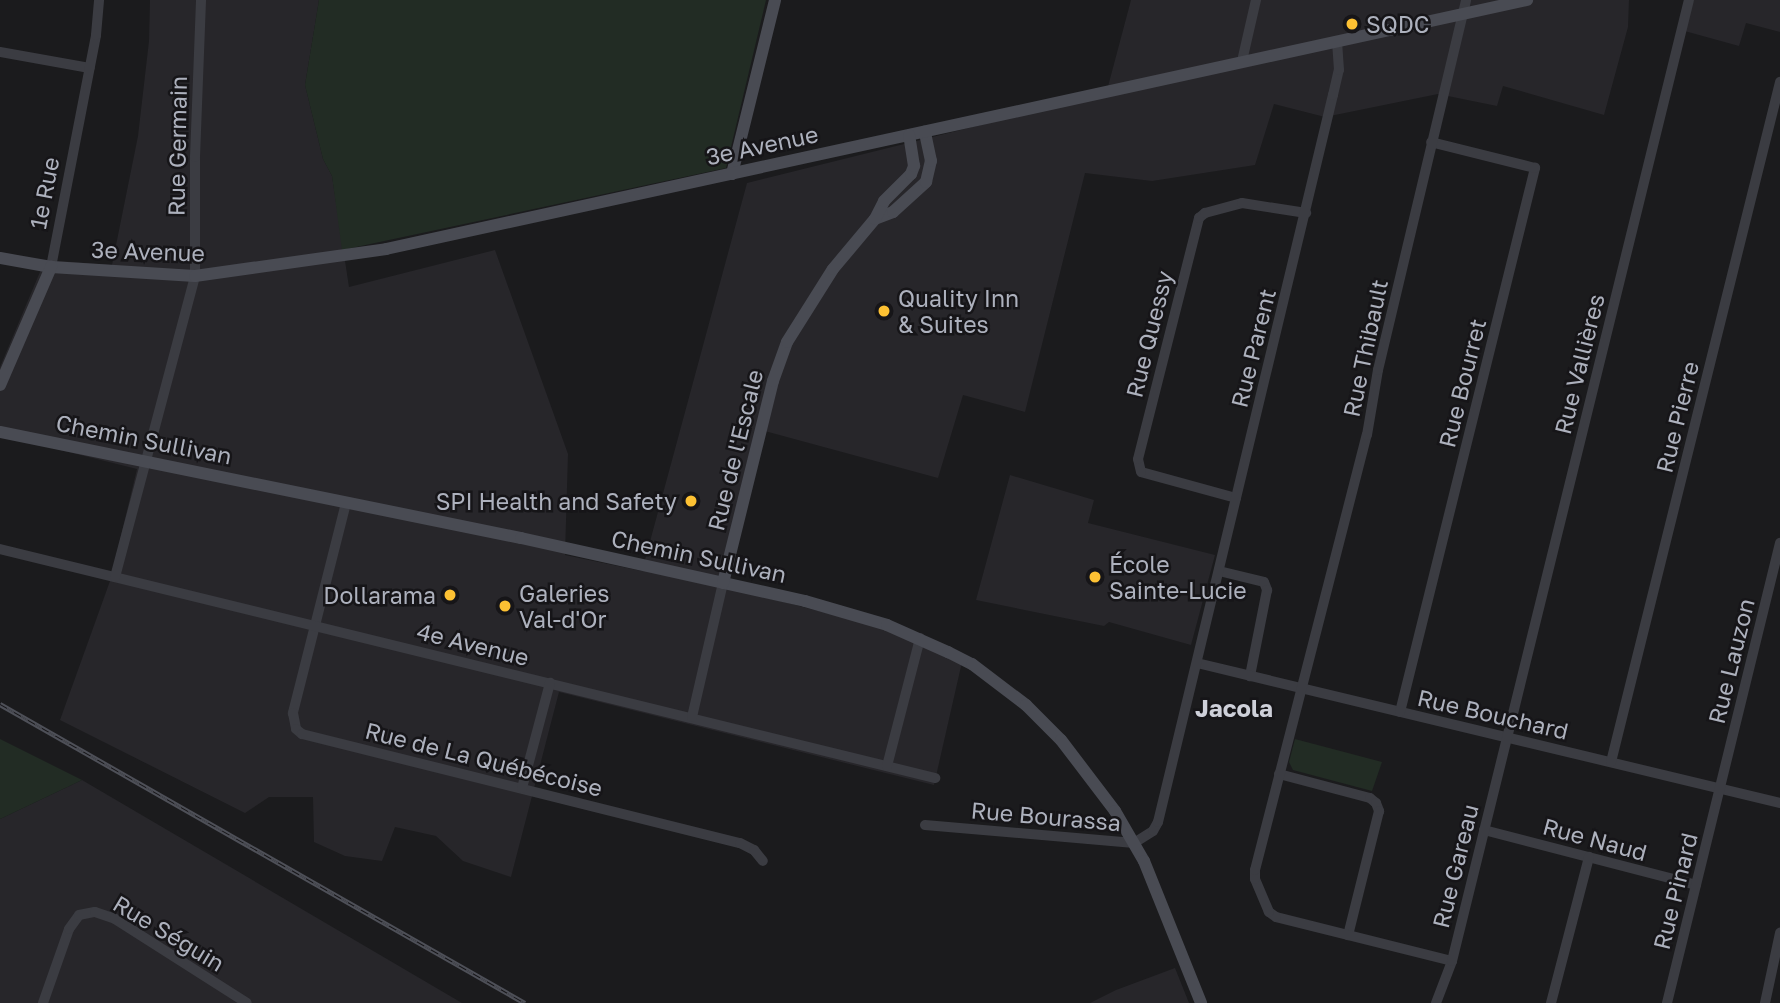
<!DOCTYPE html>
<meta charset="utf-8">
<style>
body{margin:0}
#map{position:relative;width:1780px;height:1003px;overflow:hidden;background:#1b1b1d;font-family:"Golos Text",sans-serif}
div>[style]{position:absolute}
.built>*{inset:0;background:#27262a}
.green>*{inset:0;background:#222c24}
.street>*{height:10px;margin:-5px;padding:0 5px;transform-origin:5px;border-radius:5px;background:#3b3c42}
.secondary>*{height:12px;margin:-6px;padding:0 6px;transform-origin:6px;border-radius:6px;background:#494b53}
.rail>*{height:5px;margin-top:-2.5px;transform-origin:0;background:repeating-linear-gradient(90deg,#161518 0 8px,#4e5058 0 16px);box-sizing:border-box;border-block:2px solid #4e5058}
.dots>*{width:19px;height:19px;translate:-50% -50%;box-sizing:border-box;border:4px solid #161518;border-radius:50%}
span{translate:-50% -50%;white-space:nowrap;text-align:center;line-height:1.15;-webkit-text-stroke:5px #161518;paint-order:stroke}
.poi-label{font-size:23px;color:#adb1bd}
.left{translate:0 -50%;text-align:left}
.right{translate:-100% -50%;text-align:right}
.street-label{font-size:23px;color:#adb1bd}
.neighbourhood-label{font-size:24px;color:#ced0d9;font-weight:700}
</style>
<div id="map">
<div class="built">
<div style="clip-path:polygon(150px 0,319px 0,305px 85px,323px 159px,332px 176px,349px 287px,495px 250px,568px 454px,565px 555px,642px 571px,747px 183px,1106px 94px,1131px 0,1629px 0,1628px 27px,1604px 115px,1503px 86px,1497px 106px,1438px 94px,1325px 117px,1274px 104px,1255px 165px,1152px 181px,1085px 173px,1025px 412px,963px 395px,938px 478px,757px 429px,719px 585px,907px 634px,962px 662px,934px 785px,559px 692px,511px 877px,463px 861px,436px 836px,395px 827px,382px 861px,345px 856px,314px 842px,313px 797px,269px 797px,245px 813px,60px 720px,110px 581px,137px 469px,0 435px,0 367px,45px 260px,112px 265px,138px 136px,149px 41px)"></div>
<div style="clip-path:polygon(1694px 0,1780px 0,1780px 32px,1746px 23px,1739px 46px,1681px 30px)"></div>
<div style="clip-path:polygon(1010px 475px,1094px 500px,1088px 523px,1215px 555px,1191px 645px,1109px 622px,1104px 626px,976px 600px)"></div>
<div style="clip-path:polygon(82px 780px,462px 1003px,0 1003px,0 819px)"></div>
<div style="clip-path:polygon(1175px 968px,1189px 1003px,1090px 1003px,1116px 990px)"></div>
</div>
<div class="green">
<div style="clip-path:polygon(319px 0,766px 0,726px 168px,342px 250px,332px 176px,323px 159px,305px 85px)"></div>
<div style="clip-path:polygon(0 739px,82px 780px,0 819px)"></div>
<div style="clip-path:polygon(1295px 739px,1382px 762px,1372px 791px,1293px 770px,1289px 762px)"></div>
</div>
<div class="street">
<div style="left:0;top:52px;width:91px;rotate:10.1deg"></div>
<div style="left:1242px;top:61px;width:63px;rotate:-77.1deg"></div>
<div style="left:51px;top:267px;width:236px;rotate:-79deg"></div>
<div style="left:96px;top:35px;width:35px;rotate:-85deg"></div>
<div style="left:1236px;top:498px;width:98px;rotate:-164.7deg"></div>
<div style="left:1141px;top:472px;width:13px;rotate:-103deg"></div>
<div style="left:1138px;top:459px;width:249px;rotate:-75.8deg"></div>
<div style="left:1199px;top:218px;width:8px;rotate:-40deg"></div>
<div style="left:1205px;top:213px;width:38px;rotate:-15deg"></div>
<div style="left:1242px;top:203px;width:65px;rotate:8.9deg"></div>
<div style="left:346px;top:503px;width:217px;rotate:104.2deg"></div>
<div style="left:293px;top:713px;width:16px;rotate:79deg"></div>
<div style="left:296px;top:729px;width:8px;rotate:40deg"></div>
<div style="left:302px;top:734px;width:451px;rotate:14deg"></div>
<div style="left:740px;top:843px;width:16px;rotate:27deg"></div>
<div style="left:754px;top:850px;width:14px;rotate:51deg"></div>
<div style="left:0;top:549px;width:963px;rotate:13.76deg"></div>
<div style="left:1219px;top:571px;width:46px;rotate:13.7deg"></div>
<div style="left:1264px;top:582px;width:9px;rotate:69deg"></div>
<div style="left:1267px;top:590px;width:88px;rotate:101.2deg"></div>
<div style="left:115px;top:577px;width:311px;rotate:-75.1deg"></div>
<div style="left:195px;top:276px;width:119px;rotate:-90deg"></div>
<div style="left:195px;top:157px;width:157px;rotate:-87.8deg"></div>
<div style="left:1197px;top:663px;width:600px;rotate:13.5deg"></div>
<div style="left:1400px;top:712px;width:561px;rotate:-76.06deg"></div>
<div style="left:1535px;top:168px;width:107px;rotate:-166deg"></div>
<div style="left:692px;top:717px;width:138px;rotate:-77deg"></div>
<div style="left:1611px;top:762px;width:701px;rotate:-76.04deg"></div>
<div style="left:887px;top:766px;width:132px;rotate:-75.5deg"></div>
<div style="left:1279px;top:774px;width:94px;rotate:14.8deg"></div>
<div style="left:1370px;top:798px;width:8px;rotate:40deg"></div>
<div style="left:1376px;top:803px;width:9px;rotate:69deg"></div>
<div style="left:1379px;top:811px;width:128px;rotate:104deg"></div>
<div style="left:522px;top:788px;width:109px;rotate:-75.1deg"></div>
<div style="left:925px;top:825px;width:210px;rotate:4.9deg"></div>
<div style="left:1134px;top:843px;width:22px;rotate:-32deg"></div>
<div style="left:1153px;top:831px;width:10px;rotate:-61deg"></div>
<div style="left:1158px;top:822px;width:748px;rotate:-76.47deg"></div>
<div style="left:1333px;top:95px;width:26px;rotate:-77deg"></div>
<div style="left:1339px;top:70px;width:29px;rotate:-94deg"></div>
<div style="left:1484px;top:830px;width:219px;rotate:14.5deg"></div>
<div style="left:1452px;top:961px;width:181px;rotate:-166deg"></div>
<div style="left:1276px;top:917px;width:9px;rotate:-144deg"></div>
<div style="left:1269px;top:912px;width:36px;rotate:-113deg"></div>
<div style="left:1255px;top:879px;width:9px;rotate:-90deg"></div>
<div style="left:1255px;top:870px;width:449px;rotate:-75.6deg"></div>
<div style="left:1367px;top:435px;width:66px;rotate:-80.4deg"></div>
<div style="left:1378px;top:370px;width:380px;rotate:-76.6deg"></div>
<div style="left:43px;top:1003px;width:78px;rotate:-70.6deg"></div>
<div style="left:69px;top:929px;width:17px;rotate:-54deg"></div>
<div style="left:79px;top:915px;width:16px;rotate:-11deg"></div>
<div style="left:95px;top:912px;width:21px;rotate:19deg"></div>
<div style="left:115px;top:919px;width:156px;rotate:32.5deg"></div>
<div style="left:1436px;top:1003px;width:45px;rotate:-69.1deg"></div>
<div style="left:1452px;top:961px;width:990px;rotate:-76.15deg"></div>
<div style="left:1551px;top:1003px;width:151px;rotate:-75.4deg"></div>
<div style="left:1667px;top:1003px;width:474px;rotate:-76.2deg"></div>
<div style="left:1765px;top:1003px;width:72px;rotate:-77.9deg"></div>
</div>
<div class="secondary">
<div style="left:732px;top:174px;width:179px;rotate:-76.1deg"></div>
<div style="left:875px;top:219px;width:19px;rotate:-21deg"></div>
<div style="left:893px;top:212px;width:45px;rotate:-42.3deg"></div>
<div style="left:926px;top:182px;width:22px;rotate:-77deg"></div>
<div style="left:931px;top:161px;width:30px;rotate:-102deg"></div>
<div style="left:0;top:258px;width:52px;rotate:10deg"></div>
<div style="left:51px;top:267px;width:144px;rotate:3.6deg"></div>
<div style="left:195px;top:276px;width:193px;rotate:-8deg"></div>
<div style="left:386px;top:249px;width:1168px;rotate:-12.31deg"></div>
<div style="left:0;top:385px;width:129px;rotate:-66.6deg"></div>
<div style="left:0;top:432px;width:532px;rotate:11.5deg"></div>
<div style="left:521px;top:538px;width:291px;rotate:12.5deg"></div>
<div style="left:805px;top:601px;width:85px;rotate:16.3deg"></div>
<div style="left:887px;top:625px;width:67px;rotate:23.9deg"></div>
<div style="left:948px;top:652px;width:27px;rotate:27deg"></div>
<div style="left:972px;top:664px;width:68px;rotate:37.2deg"></div>
<div style="left:1026px;top:705px;width:49px;rotate:45deg"></div>
<div style="left:1061px;top:740px;width:89px;rotate:52.7deg"></div>
<div style="left:1115px;top:811px;width:58px;rotate:59.9deg"></div>
<div style="left:1144px;top:861px;width:153px;rotate:68.1deg"></div>
<div style="left:723px;top:583px;width:208px;rotate:-76.1deg"></div>
<div style="left:773px;top:381px;width:41px;rotate:-70.3deg"></div>
<div style="left:787px;top:342px;width:86px;rotate:-57.8deg"></div>
<div style="left:833px;top:269px;width:65px;rotate:-50deg"></div>
<div style="left:875px;top:219px;width:20px;rotate:-63deg"></div>
<div style="left:884px;top:201px;width:38px;rotate:-45deg"></div>
<div style="left:911px;top:174px;width:9px;rotate:-69deg"></div>
<div style="left:914px;top:166px;width:31px;rotate:-99deg"></div>
</div>
<div class="rail">
<div style="left:0;top:704px;width:604px;rotate:29.66deg"></div>
</div>
<div class="dots">
<div style="left:1352px;top:24px;background:#fdc133"></div>
<div style="left:884px;top:311px;background:#fdc133"></div>
<div style="left:691px;top:501px;background:#fdc133"></div>
<div style="left:1095px;top:577px;background:#fdc133"></div>
<div style="left:450px;top:595px;background:#fdc133"></div>
<div style="left:505px;top:606px;background:#fdc133"></div>
</div>
<div class="poi-label">
<span class="left" style="left:1366px;top:24px">SQDC</span>
<span class="left" style="left:898px;top:311px">Quality Inn<br>&amp; Suites</span>
<span class="right" style="left:677px;top:501px">SPI Health and Safety</span>
<span class="left" style="left:1109px;top:577px">École<br>Sainte-Lucie</span>
<span class="left" style="left:519px;top:606px">Galeries<br>Val-d'Or</span>
<span class="right" style="left:436px;top:595px">Dollarama</span>
</div>
<div class="street-label">
<span style="left:762px;top:145px;rotate:-12deg">3e Avenue</span>
<span style="left:177px;top:146px;rotate:-89deg">Rue Germain</span>
<span style="left:44px;top:193px;rotate:-79deg">1e Rue</span>
<span style="left:148px;top:251px;rotate:2deg">3e Avenue</span>
<span style="left:1149px;top:334px;rotate:-76deg">Rue Quessy</span>
<span style="left:1253px;top:348px;rotate:-76deg">Rue Parent</span>
<span style="left:1365px;top:348px;rotate:-78deg">Rue Thibault</span>
<span style="left:1579px;top:364px;rotate:-76deg">Rue Vallières</span>
<span style="left:1462px;top:383px;rotate:-76deg">Rue Bourret</span>
<span style="left:1677px;top:417px;rotate:-76deg">Rue Pierre</span>
<span style="left:144px;top:439px;rotate:11deg">Chemin Sullivan</span>
<span style="left:735px;top:450px;rotate:-76deg">Rue de l'Escale</span>
<span style="left:699px;top:556px;rotate:12deg">Chemin Sullivan</span>
<span style="left:473px;top:644px;rotate:14deg">4e Avenue</span>
<span style="left:1731px;top:661px;rotate:-76deg">Rue Lauzon</span>
<span style="left:1493px;top:714px;rotate:13deg">Rue Bouchard</span>
<span style="left:484px;top:759px;rotate:14deg">Rue de La Québécoise</span>
<span style="left:1046px;top:816px;rotate:5deg">Rue Bourassa</span>
<span style="left:1595px;top:839px;rotate:15deg">Rue Naud</span>
<span style="left:1455px;top:866px;rotate:-76deg">Rue Gareau</span>
<span style="left:1675px;top:891px;rotate:-76deg">Rue Pinard</span>
<span style="left:169px;top:933px;rotate:31deg">Rue Séguin</span>
</div>
<div class="neighbourhood-label">
<span style="left:1234px;top:708px">Jacola</span>
</div>
</div>
